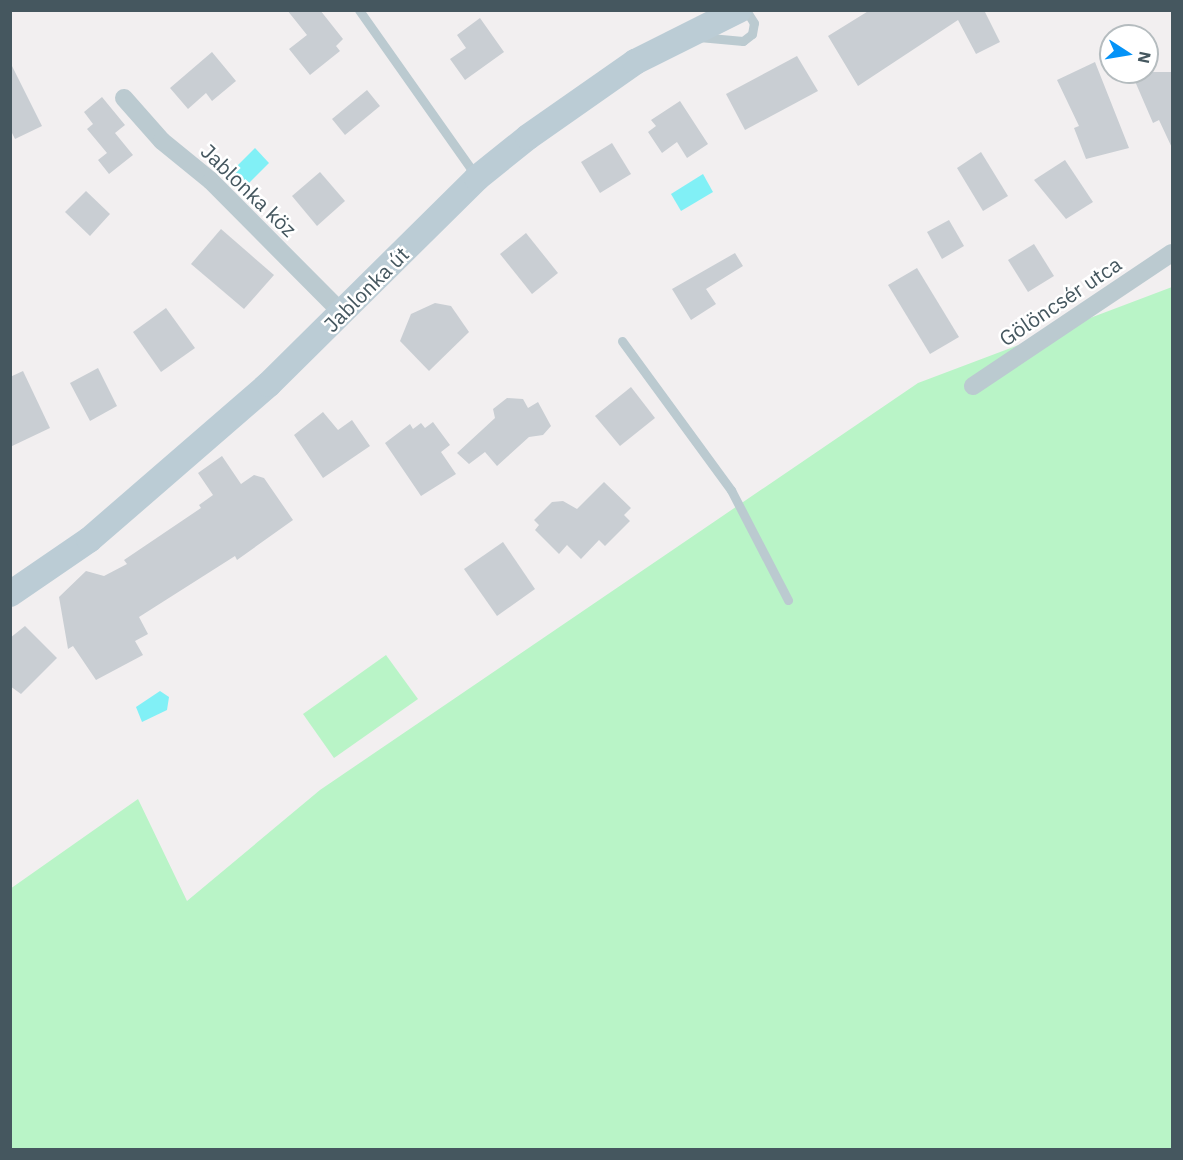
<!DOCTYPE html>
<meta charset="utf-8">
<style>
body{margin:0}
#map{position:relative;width:1183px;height:1160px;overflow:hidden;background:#f2eff0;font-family:"IBM Plex Sans",sans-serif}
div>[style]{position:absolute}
.green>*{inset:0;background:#b9f4c7}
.water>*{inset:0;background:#81f0f6}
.building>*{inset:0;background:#c9ced3}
.lane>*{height:9px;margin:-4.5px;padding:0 4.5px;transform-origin:4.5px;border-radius:4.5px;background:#bbcad0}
.street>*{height:18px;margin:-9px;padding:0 9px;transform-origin:9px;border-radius:9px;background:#bbcad0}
.secondary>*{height:26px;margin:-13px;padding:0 13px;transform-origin:13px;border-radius:13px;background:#bbccd5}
span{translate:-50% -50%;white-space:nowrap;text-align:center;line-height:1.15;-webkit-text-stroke:5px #fff;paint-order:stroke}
.street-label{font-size:21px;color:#45575f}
.frame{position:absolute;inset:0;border:12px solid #45575f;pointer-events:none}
.north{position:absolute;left:1099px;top:24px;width:60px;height:60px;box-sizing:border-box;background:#fff;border:2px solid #b5bcbf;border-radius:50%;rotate:102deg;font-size:16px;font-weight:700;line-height:24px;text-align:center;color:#45575f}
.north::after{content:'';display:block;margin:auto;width:21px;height:27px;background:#0593f7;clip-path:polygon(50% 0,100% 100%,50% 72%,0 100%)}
</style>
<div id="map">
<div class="green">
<div style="clip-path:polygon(1172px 287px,1172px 1149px,11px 1149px,10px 889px,138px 799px,187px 901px,320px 790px,918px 383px)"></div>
<div style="clip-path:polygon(386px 655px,418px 699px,334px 758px,303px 714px)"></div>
</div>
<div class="water">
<div style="clip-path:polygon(255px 148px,269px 163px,244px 188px,230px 173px)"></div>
<div style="clip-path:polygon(703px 174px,713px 192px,681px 211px,671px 194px)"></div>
<div style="clip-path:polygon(160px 691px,169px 697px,167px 710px,142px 722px,136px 707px)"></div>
</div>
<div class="building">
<div style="clip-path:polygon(287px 10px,320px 10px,343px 39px,336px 46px,340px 51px,310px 75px,289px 49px,307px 35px)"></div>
<div style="clip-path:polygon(870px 10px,984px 10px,1000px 42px,976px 54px,958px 20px,858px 86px,828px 36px)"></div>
<div style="clip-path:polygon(480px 18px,504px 52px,465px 80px,450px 59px,466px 48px,457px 35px)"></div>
<div style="clip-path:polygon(212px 52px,236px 81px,212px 101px,206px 93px,188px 109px,170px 88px)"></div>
<div style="clip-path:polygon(797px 56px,818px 91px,745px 130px,726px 94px)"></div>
<div style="clip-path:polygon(10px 62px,42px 126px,15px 139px,10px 129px)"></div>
<div style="clip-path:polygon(1095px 62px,1129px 148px,1086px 159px,1074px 128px,1079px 126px,1057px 80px)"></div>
<div style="clip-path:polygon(1131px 72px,1173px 72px,1173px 150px,1159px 120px,1153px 123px)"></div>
<div style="clip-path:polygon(367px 90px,380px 106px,345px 135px,332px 119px)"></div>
<div style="clip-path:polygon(102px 97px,125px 125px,115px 133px,133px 155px,109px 174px,98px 160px,107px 153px,87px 129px,93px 124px,84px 112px)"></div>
<div style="clip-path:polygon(680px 101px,708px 144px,687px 158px,677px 142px,662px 153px,648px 132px,656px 126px,651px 120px)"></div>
<div style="clip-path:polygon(612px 143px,631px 174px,600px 193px,581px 162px)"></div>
<div style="clip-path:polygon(981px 152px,1008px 196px,983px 211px,957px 168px)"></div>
<div style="clip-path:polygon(1065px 160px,1093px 202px,1066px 219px,1034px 180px)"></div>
<div style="clip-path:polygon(320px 172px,345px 201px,317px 226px,292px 196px)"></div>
<div style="clip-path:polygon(86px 191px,110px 214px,90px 236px,65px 212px)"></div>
<div style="clip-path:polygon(949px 220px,964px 246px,942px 259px,927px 232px)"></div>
<div style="clip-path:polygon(221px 229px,274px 275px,244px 309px,191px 264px)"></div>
<div style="clip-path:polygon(526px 233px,558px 273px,532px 294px,500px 254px)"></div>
<div style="clip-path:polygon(1034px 244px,1054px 276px,1028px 292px,1008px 260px)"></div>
<div style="clip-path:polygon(735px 253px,743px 266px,706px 289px,716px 304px,691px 320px,672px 289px)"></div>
<div style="clip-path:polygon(917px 268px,959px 337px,930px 354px,888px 285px)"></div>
<div style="clip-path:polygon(435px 303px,451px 306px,469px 332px,429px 371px,400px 341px,411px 314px)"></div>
<div style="clip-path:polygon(166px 308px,195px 348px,161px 372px,133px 332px)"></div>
<div style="clip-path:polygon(98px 368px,117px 406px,90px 421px,70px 383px)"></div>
<div style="clip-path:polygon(23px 371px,50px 428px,10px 447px,10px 377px)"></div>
<div style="clip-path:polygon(631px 387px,655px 418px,620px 446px,595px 416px)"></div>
<div style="clip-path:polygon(507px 398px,523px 399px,528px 408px,538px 402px,551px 426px,543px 435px,529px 437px,497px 466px,485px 452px,469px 464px,457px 453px,495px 418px,493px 409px)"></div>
<div style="clip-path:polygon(323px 412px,338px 430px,352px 420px,370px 446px,323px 478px,294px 435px)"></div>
<div style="clip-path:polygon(433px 422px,450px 445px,441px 452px,456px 474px,421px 496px,385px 443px,410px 424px,413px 429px,421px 423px,425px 428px)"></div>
<div style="clip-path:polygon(222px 456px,241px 484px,254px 475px,264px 478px,293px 520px,237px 560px,235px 556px,139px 617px,148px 634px,135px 641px,143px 655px,96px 680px,73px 646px,68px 649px,59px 597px,86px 571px,104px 576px,127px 564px,124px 560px,201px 508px,199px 505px,213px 495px,198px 473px)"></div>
<div style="clip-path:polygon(604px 482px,631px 508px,624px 515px,630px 521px,605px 546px,599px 540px,581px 559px,567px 545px,559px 554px,535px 530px,539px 525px,534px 520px,552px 502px,563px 501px,577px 509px)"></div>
<div style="clip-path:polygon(503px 542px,535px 589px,497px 616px,464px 569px)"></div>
<div style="clip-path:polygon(25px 626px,57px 658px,21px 694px,10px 686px,10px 638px)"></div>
</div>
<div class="lane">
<div style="left:359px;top:10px;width:203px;rotate:54.8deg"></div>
<div style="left:699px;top:37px;width:44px;rotate:5.2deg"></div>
<div style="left:743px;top:41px;width:11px;rotate:-38deg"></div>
<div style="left:752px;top:34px;width:11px;rotate:-80deg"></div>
<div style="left:754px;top:23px;width:15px;rotate:-122deg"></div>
<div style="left:622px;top:341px;width:185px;rotate:53.8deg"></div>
<div style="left:731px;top:490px;width:124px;rotate:62.6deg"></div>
</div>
<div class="street">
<div style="left:124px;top:98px;width:57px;rotate:48.5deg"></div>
<div style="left:162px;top:141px;width:63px;rotate:39.2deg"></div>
<div style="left:211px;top:181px;width:187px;rotate:45.2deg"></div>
<div style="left:973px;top:386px;width:239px;rotate:-33.8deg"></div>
</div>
<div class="secondary">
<div style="left:10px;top:594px;width:96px;rotate:-34.4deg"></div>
<div style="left:89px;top:540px;width:238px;rotate:-40.9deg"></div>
<div style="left:269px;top:384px;width:293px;rotate:-44.7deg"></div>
<div style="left:477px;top:178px;width:65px;rotate:-38.8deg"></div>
<div style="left:528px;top:137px;width:131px;rotate:-35deg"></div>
<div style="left:635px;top:62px;width:116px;rotate:-26.6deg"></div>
</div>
<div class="street-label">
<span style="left:249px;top:190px;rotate:44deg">Jablonka köz</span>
<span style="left:366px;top:289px;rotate:-45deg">Jablonka út</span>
<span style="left:1060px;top:301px;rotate:-34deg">Gölöncsér utca</span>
</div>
<div class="frame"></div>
<div class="north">N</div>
</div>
